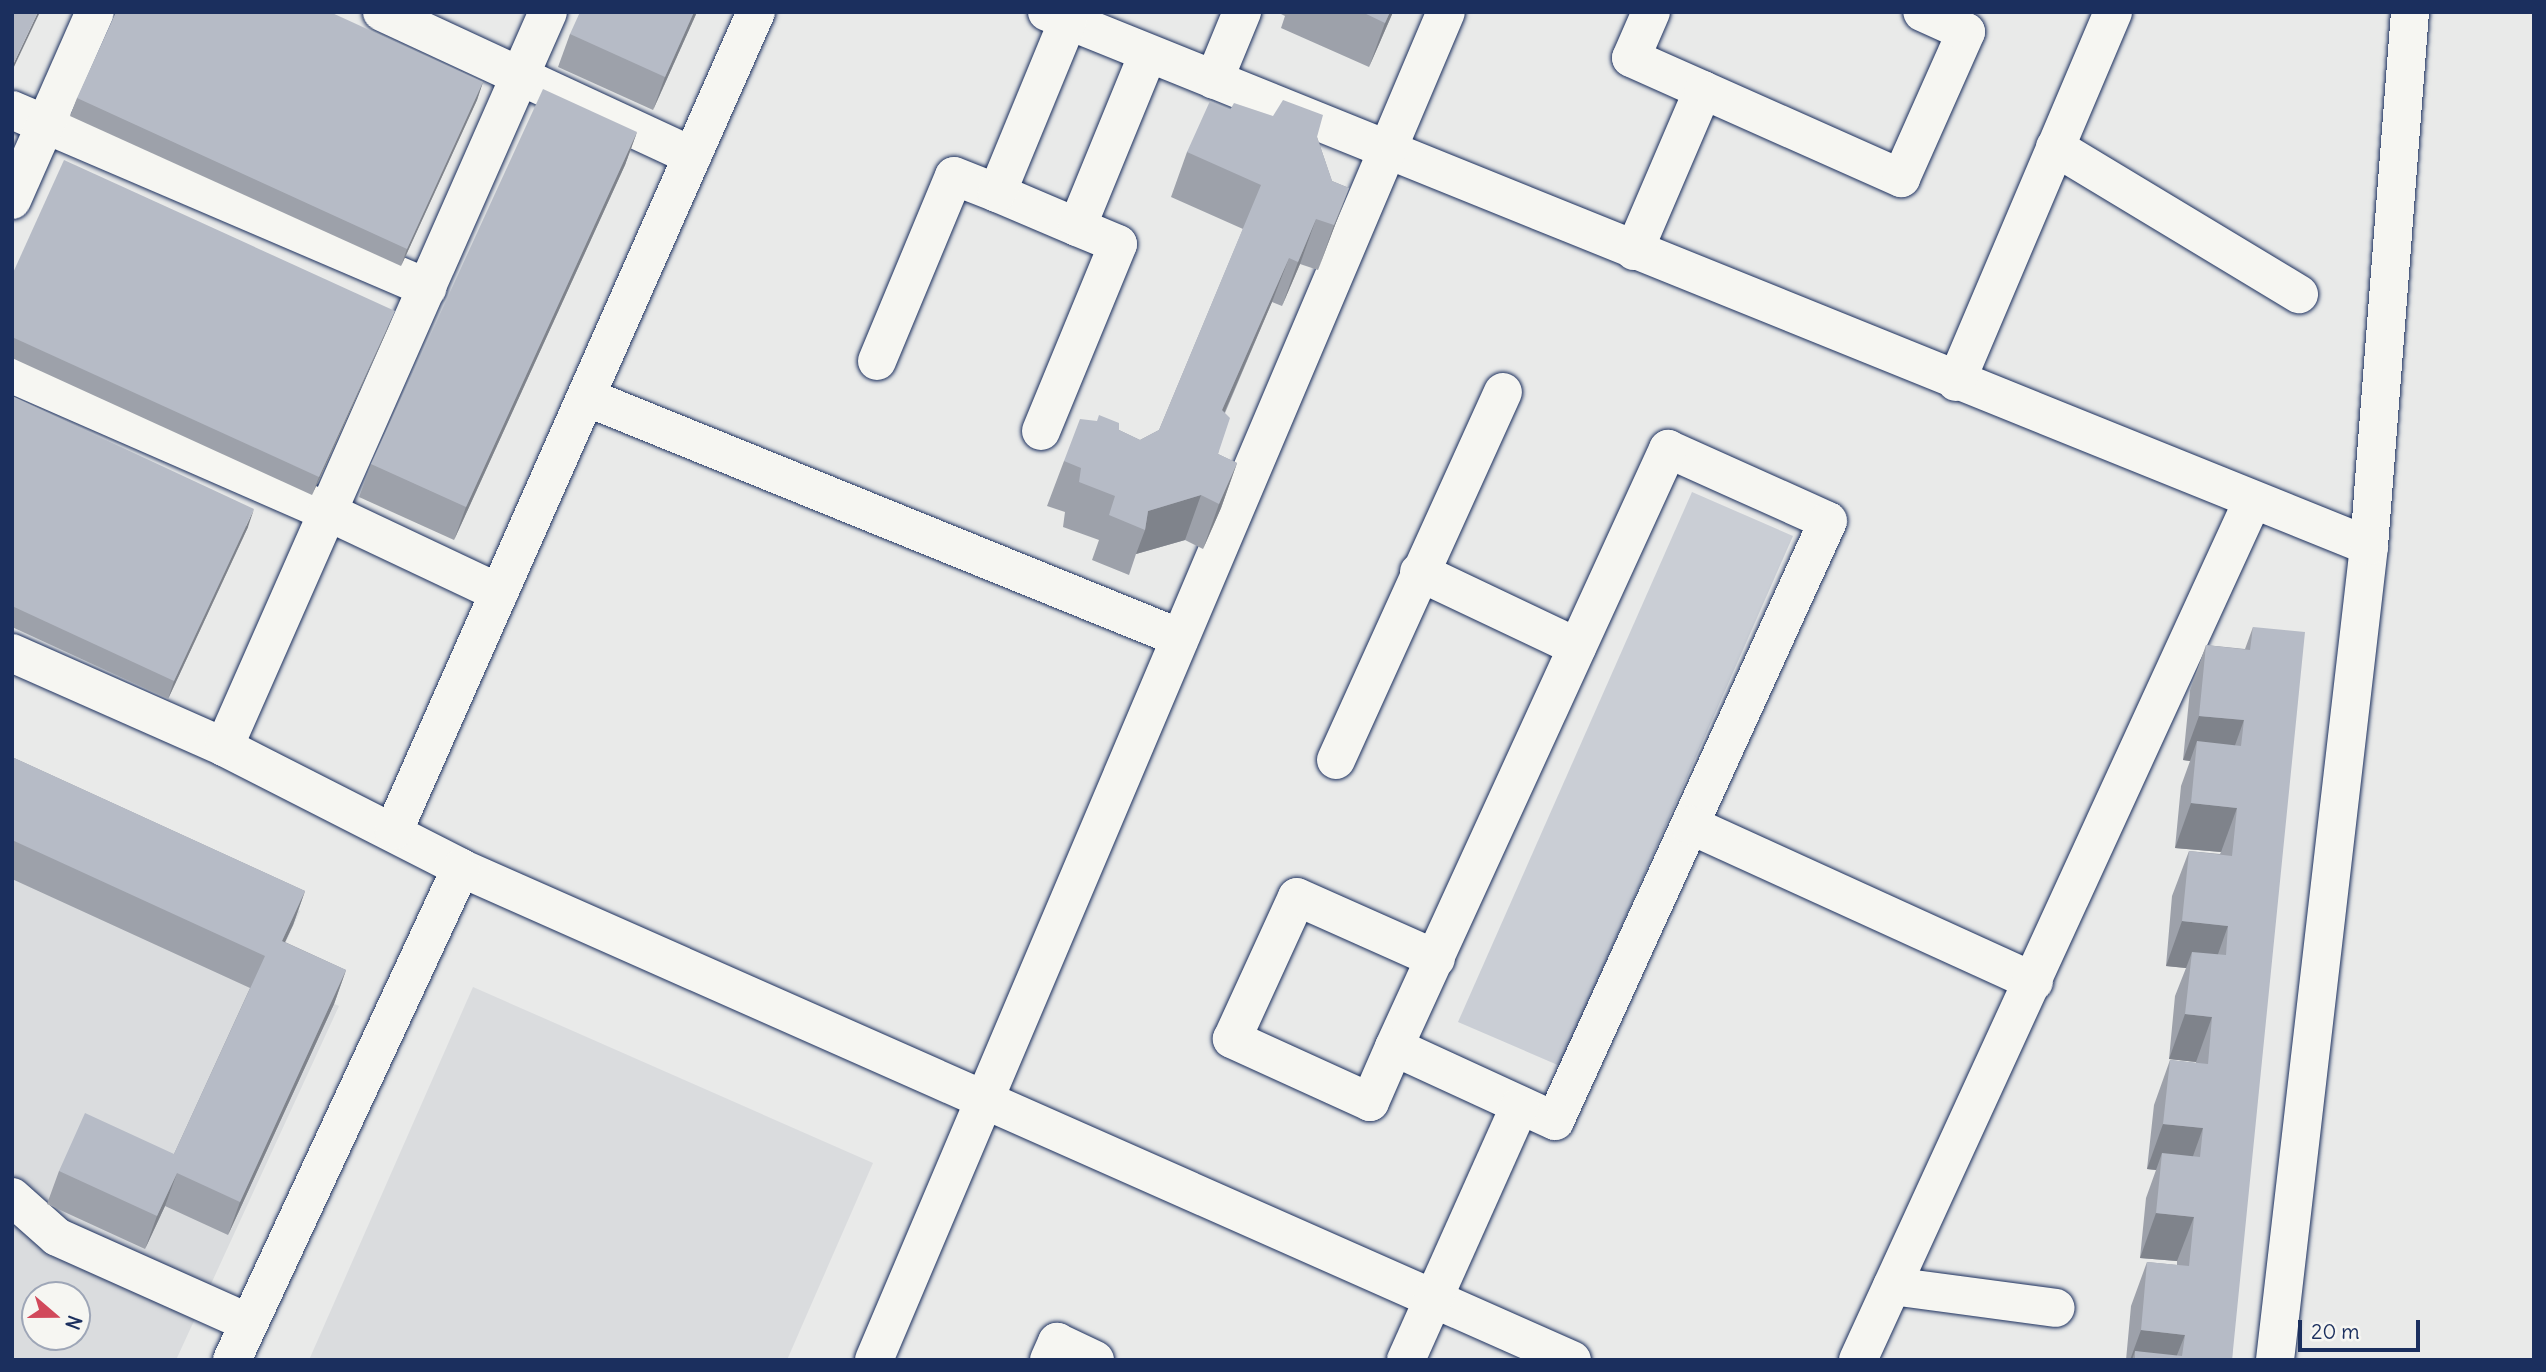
<!DOCTYPE html>
<style>
body{margin:0}
#map{position:relative;width:2546px;height:1372px;overflow:hidden;background:#e9eae9;font-family:Delius,sans-serif}
div>[style]{position:absolute}
.built>*{inset:0;background:#dadcde}
.green>*{inset:0;background:#caced5}
.roads{filter:drop-shadow(0 0 2px #1b2f5e) drop-shadow(0 0 2px #1b2f5e)}
.minor>*{height:38px;margin:-19px;padding:0 19px;transform-origin:19px;border-radius:19px;background:#f6f6f2}
.wall>*{inset:0;background:#9da1aa}
.shaded-wall>*{inset:0;background:#7f838b}
.building>*{inset:0;background:#b6bbc6}
span{translate:-50% -50%;white-space:nowrap;text-align:center;line-height:1.15;-webkit-text-stroke:5px #f6f6f2;paint-order:stroke}
.frame{position:absolute;inset:0;border:14px solid #1b2f5e;pointer-events:none}
.north{position:absolute;left:21px;top:1281px;width:70px;height:70px;box-sizing:border-box;background:#f6f6f2;border:2px solid #9ea6b7;border-radius:50%;rotate:110deg;font-size:19px;font-weight:700;line-height:28px;text-align:center;color:#1b2f5e}
.north::after{content:'';display:block;margin:auto;width:24px;height:32px;background:#d1495b;clip-path:polygon(50% 0,100% 100%,50% 72%,0 100%)}
.scale{position:absolute;left:2298px;top:1320px;width:122px;height:32px;box-sizing:border-box;border:4px solid #1b2f5e;border-top:0;padding-left:9px;font-size:21px;line-height:24px;white-space:nowrap;color:#1b2f5e;-webkit-text-stroke:5px #f6f6f2;paint-order:stroke}
</style>
<div id="map">
<div class="built">
<div style="clip-path:polygon(evenodd,12px 778px,300px 911px,271px 975px,339px 1006px,176px 1360px,12px 1360px,12px 778px,35px 1295px,77px 1295px,77px 1337px,35px 1337px,35px 1295px)"></div>
<div style="clip-path:polygon(473px 987px,873px 1163px,787px 1360px,309px 1360px)"></div>
</div>
<div class="green">
<div style="clip-path:polygon(1692px 492px,1793px 536px,1560px 1066px,1458px 1022px)"></div>
</div>
<div class="roads">
<div class="minor">
<div style="left:382px;top:12px;width:342px;rotate:24.9deg"></div>
<div style="left:1047px;top:12px;width:1426px;rotate:22deg"></div>
<div style="left:1651px;top:12px;width:50px;rotate:113.5deg"></div>
<div style="left:1631px;top:58px;width:79px;rotate:24deg"></div>
<div style="left:1214px;top:80px;width:74px;rotate:-67.6deg"></div>
<div style="left:12px;top:110px;width:452px;rotate:23.2deg"></div>
<div style="left:2055px;top:147px;width:285px;rotate:31.1deg"></div>
<div style="left:997px;top:193px;width:87px;rotate:23deg"></div>
<div style="left:12px;top:200px;width:206px;rotate:-66.2deg"></div>
<div style="left:1634px;top:251px;width:175px;rotate:-66.8deg"></div>
<div style="left:1703px;top:90px;width:217px;rotate:24deg"></div>
<div style="left:1901px;top:178px;width:160px;rotate:-66deg"></div>
<div style="left:1966px;top:32px;width:48px;rotate:-155.6deg"></div>
<div style="left:877px;top:361px;width:200px;rotate:-67.4deg"></div>
<div style="left:954px;top:176px;width:46px;rotate:21.6deg"></div>
<div style="left:997px;top:193px;width:186px;rotate:-67.6deg"></div>
<div style="left:12px;top:374px;width:345px;rotate:23.6deg"></div>
<div style="left:328px;top:512px;width:189px;rotate:25.3deg"></div>
<div style="left:1956px;top:382px;width:402px;rotate:-67deg"></div>
<div style="left:586px;top:397px;width:641px;rotate:22.08deg"></div>
<div style="left:1041px;top:431px;width:202px;rotate:-67.6deg"></div>
<div style="left:1118px;top:244px;width:44px;rotate:-157.5deg"></div>
<div style="left:1077px;top:227px;width:187px;rotate:-67.7deg"></div>
<div style="left:1668px;top:449px;width:175px;rotate:24.2deg"></div>
<div style="left:1828px;top:521px;width:659px;rotate:114.47deg"></div>
<div style="left:1555px;top:1121px;width:177px;rotate:-155.3deg"></div>
<div style="left:1394px;top:1047px;width:658px;rotate:-65.38deg"></div>
<div style="left:1419px;top:572px;width:175px;rotate:25.4deg"></div>
<div style="left:12px;top:653px;width:232px;rotate:23.9deg"></div>
<div style="left:224px;top:747px;width:266px;rotate:27deg"></div>
<div style="left:461px;top:868px;width:1215px;rotate:23.89deg"></div>
<div style="left:224px;top:747px;width:803px;rotate:-66.21deg"></div>
<div style="left:1336px;top:760px;width:404px;rotate:-65.6deg"></div>
<div style="left:1690px;top:825px;width:378px;rotate:24.5deg"></div>
<div style="left:394px;top:830px;width:895px;rotate:-66.13deg"></div>
<div style="left:1394px;top:1047px;width:60px;rotate:113.6deg"></div>
<div style="left:1370px;top:1102px;width:152px;rotate:-155.5deg"></div>
<div style="left:1232px;top:1039px;width:156px;rotate:-65.4deg"></div>
<div style="left:1297px;top:897px;width:152px;rotate:24deg"></div>
<div style="left:12px;top:1197px;width:60px;rotate:41.6deg"></div>
<div style="left:57px;top:1237px;width:210px;rotate:24.1deg"></div>
<div style="left:1892px;top:1286px;width:165px;rotate:7.6deg"></div>
<div style="left:232px;top:1360px;width:543px;rotate:-65.04deg"></div>
<div style="left:874px;top:1360px;width:1464px;rotate:-67.01deg"></div>
<div style="left:1049px;top:1360px;width:20px;rotate:-66deg"></div>
<div style="left:1057px;top:1342px;width:42px;rotate:25.3deg"></div>
<div style="left:1406px;top:1360px;width:279px;rotate:-65.9deg"></div>
<div style="left:1858px;top:1360px;width:944px;rotate:-65.34deg"></div>
<div style="left:2275px;top:1360px;width:819px;rotate:-83.41deg"></div>
<div style="left:2369px;top:546px;width:536px;rotate:-85.61deg"></div>
</div>
</div>
<div class="wall">
<div style="clip-path:polygon(697px 12px,653px 110px,558px 67px,570px 34px)"></div>
<div style="clip-path:polygon(1277px 12px,1393px 12px,1369px 67px,1281px 28px,1285px 16px)"></div>
<div style="clip-path:polygon(483px 82px,477px 100px,401px 266px,70px 116px,77px 98px)"></div>
<div style="clip-path:polygon(1230px 110px,1317px 137px,1332px 181px,1349px 188px,1318px 270px,1300px 264px,1282px 306px,1272px 302px,1225px 413px,1218px 454px,1237px 463px,1221px 508px,1203px 549px,1185px 540px,1136px 554px,1129px 575px,1092px 560px,1099px 540px,1063px 527px,1065px 512px,1047px 506px,1064px 461px,1119px 430px,1140px 440px,1159px 430px,1243px 229px,1171px 197px,1187px 152px)"></div>
<div style="clip-path:polygon(637px 132px,625px 165px,454px 540px,359px 497px,371px 464px)"></div>
<div style="clip-path:polygon(12px 275px,388px 328px,312px 495px,12px 358px)"></div>
<div style="clip-path:polygon(12px 396px,248px 527px,168px 699px,12px 627px)"></div>
<div style="clip-path:polygon(2253px 627px,2232px 1360px,2126px 1360px,2131px 1306px,2147px 1262px,2177px 1265px,2177px 1261px,2140px 1258px,2146px 1198px,2156px 1170px,2147px 1169px,2154px 1105px,2170px 1060px,2196px 1063px,2196px 1062px,2169px 1059px,2175px 996px,2186px 968px,2166px 966px,2172px 896px,2189px 851px,2220px 854px,2221px 852px,2175px 848px,2181px 786px,2190px 761px,2183px 760px,2190px 690px,2206px 645px,2245px 649px)"></div>
<div style="clip-path:polygon(12px 757px,305px 891px,293px 925px,285px 942px,346px 970px,334px 1004px,228px 1235px,165px 1206px,145px 1249px,47px 1204px,59px 1171px,174px 1154px,250px 988px,12px 879px)"></div>
</div>
<div class="shaded-wall">
<div style="clip-path:polygon(38px 12px,40px 12px,12px 71px,12px 67px)"></div>
<div style="clip-path:polygon(694px 12px,697px 12px,653px 110px,665px 77px)"></div>
<div style="clip-path:polygon(1390px 12px,1393px 12px,1369px 67px,1385px 23px)"></div>
<div style="clip-path:polygon(483px 82px,477px 100px,401px 266px,407px 249px)"></div>
<div style="clip-path:polygon(637px 132px,625px 165px,454px 540px,466px 507px)"></div>
<div style="clip-path:polygon(1349px 188px,1332px 233px,1318px 270px,1334px 225px)"></div>
<div style="clip-path:polygon(1316px 219px,1300px 264px,1282px 306px,1298px 262px)"></div>
<div style="clip-path:polygon(1289px 258px,1272px 302px,1206px 455px,1222px 410px)"></div>
<div style="clip-path:polygon(395px 311px,388px 328px,312px 495px,319px 477px)"></div>
<div style="clip-path:polygon(1237px 463px,1221px 508px,1203px 549px,1219px 504px)"></div>
<div style="clip-path:polygon(1201px 495px,1185px 540px,1136px 554px,1145px 530px,1148px 511px)"></div>
<div style="clip-path:polygon(254px 509px,248px 527px,168px 699px,174px 681px)"></div>
<div style="clip-path:polygon(2199px 716px,2244px 720px,2228px 765px,2197px 741px,2190px 761px,2183px 760px)"></div>
<div style="clip-path:polygon(2191px 803px,2237px 808px,2221px 852px,2175px 848px)"></div>
<div style="clip-path:polygon(305px 891px,293px 925px,270px 974px,282px 941px)"></div>
<div style="clip-path:polygon(2182px 921px,2228px 926px,2212px 971px,2192px 952px,2186px 968px,2166px 966px)"></div>
<div style="clip-path:polygon(346px 970px,334px 1004px,228px 1235px,240px 1202px)"></div>
<div style="clip-path:polygon(2185px 1014px,2212px 1017px,2196px 1062px,2169px 1059px)"></div>
<div style="clip-path:polygon(2163px 1124px,2203px 1128px,2187px 1173px,2162px 1153px,2156px 1170px,2147px 1169px)"></div>
<div style="clip-path:polygon(177px 1173px,165px 1206px,145px 1249px,157px 1216px)"></div>
<div style="clip-path:polygon(2156px 1213px,2194px 1217px,2177px 1261px,2140px 1258px)"></div>
<div style="clip-path:polygon(2141px 1330px,2185px 1335px,2175px 1360px,2135px 1351px,2132px 1360px,2130px 1360px)"></div>
</div>
<div class="building">
<div style="clip-path:polygon(12px 12px,38px 12px,12px 67px)"></div>
<div style="clip-path:polygon(116px 12px,330px 12px,483px 82px,407px 249px,77px 98px)"></div>
<div style="clip-path:polygon(580px 12px,694px 12px,665px 77px,570px 34px)"></div>
<div style="clip-path:polygon(1362px 12px,1390px 12px,1385px 23px)"></div>
<div style="clip-path:polygon(543px 89px,637px 132px,466px 507px,371px 464px)"></div>
<div style="clip-path:polygon(1283px 100px,1323px 115px,1317px 137px,1332px 181px,1349px 188px,1334px 225px,1316px 219px,1298px 262px,1289px 258px,1222px 410px,1230px 418px,1218px 454px,1237px 463px,1219px 504px,1201px 495px,1148px 511px,1145px 530px,1109px 515px,1115px 496px,1079px 482px,1081px 468px,1064px 461px,1080px 419px,1097px 421px,1099px 415px,1119px 423px,1119px 430px,1140px 440px,1159px 430px,1261px 185px,1187px 152px,1210px 101px,1230px 110px,1234px 103px,1273px 116px)"></div>
<div style="clip-path:polygon(64px 160px,395px 311px,319px 477px,12px 337px,12px 275px)"></div>
<div style="clip-path:polygon(12px 396px,254px 509px,174px 681px,12px 606px)"></div>
<div style="clip-path:polygon(2253px 627px,2305px 632px,2232px 1360px,2135px 1360px,2135px 1351px,2182px 1356px,2185px 1335px,2141px 1330px,2147px 1262px,2189px 1266px,2194px 1217px,2156px 1213px,2162px 1153px,2200px 1157px,2203px 1128px,2163px 1124px,2170px 1060px,2208px 1064px,2212px 1017px,2185px 1014px,2192px 952px,2226px 955px,2228px 926px,2182px 921px,2189px 851px,2232px 856px,2237px 808px,2191px 803px,2197px 741px,2241px 746px,2244px 720px,2199px 716px,2206px 645px,2250px 650px)"></div>
<div style="clip-path:polygon(12px 757px,305px 891px,282px 941px,346px 970px,240px 1202px,177px 1173px,157px 1216px,59px 1171px,85px 1113px,174px 1154px,265px 956px,12px 840px)"></div>
</div>
<div class="frame"></div>
<div class="north">N</div>
<div class="scale">20 m</div>
</div>
